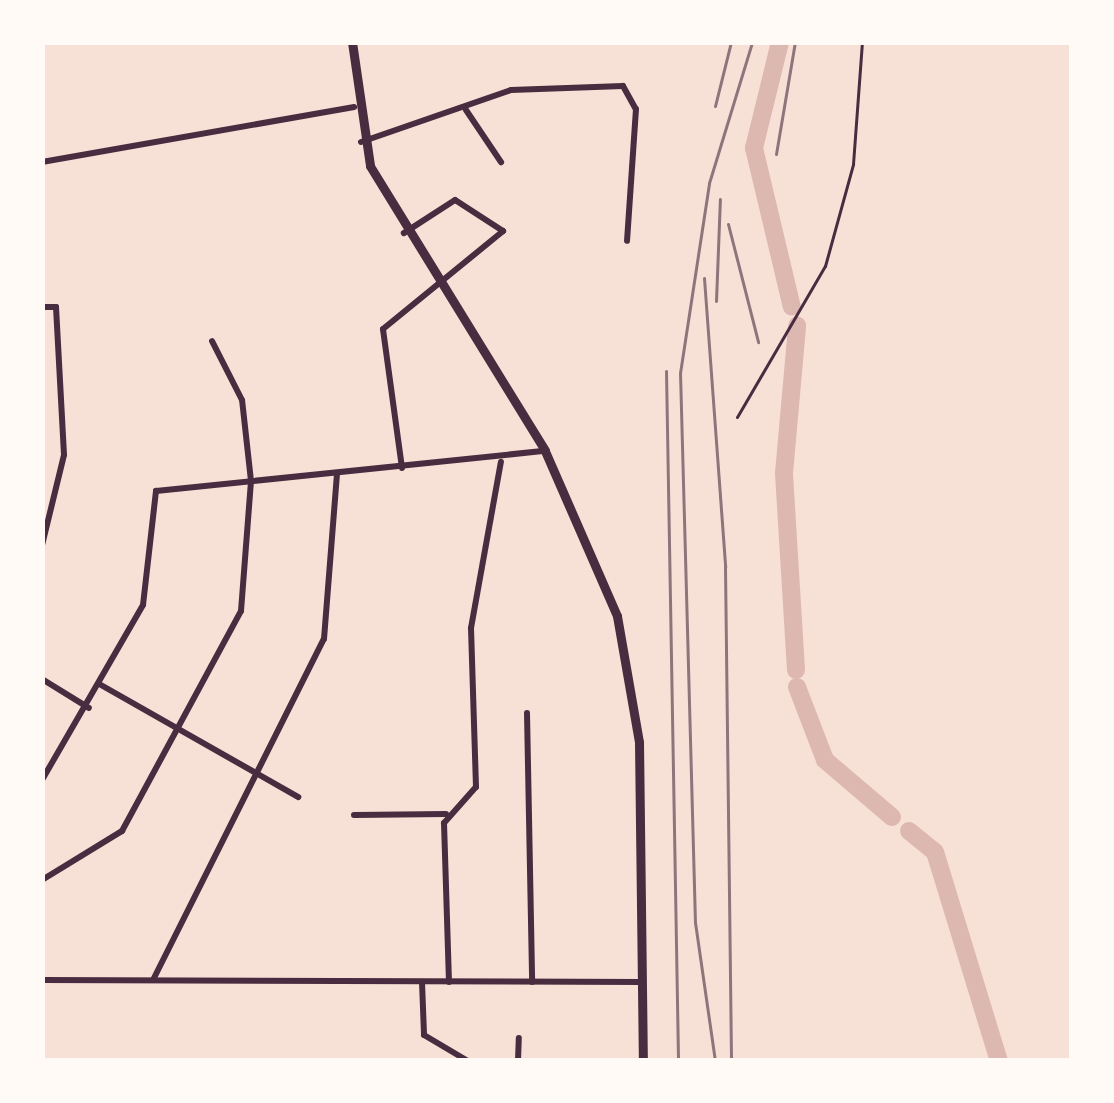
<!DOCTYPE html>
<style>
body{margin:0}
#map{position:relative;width:1114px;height:1103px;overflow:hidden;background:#f7e1d7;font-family:"DejaVu Sans",sans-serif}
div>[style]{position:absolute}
.river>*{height:18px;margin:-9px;padding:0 9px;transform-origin:9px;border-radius:9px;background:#dcb8b0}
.service>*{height:3px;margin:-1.5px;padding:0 1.5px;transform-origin:1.5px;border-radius:1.5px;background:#4a2c40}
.minor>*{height:6px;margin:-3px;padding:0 3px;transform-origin:3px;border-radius:3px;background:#4a2c40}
.primary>*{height:9px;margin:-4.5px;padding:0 4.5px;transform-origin:4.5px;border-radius:4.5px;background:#4a2c40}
.rail>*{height:3px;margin:-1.5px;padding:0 1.5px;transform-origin:1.5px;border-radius:1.5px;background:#8f747c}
span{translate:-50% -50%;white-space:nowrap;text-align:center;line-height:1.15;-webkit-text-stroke:10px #fffaf5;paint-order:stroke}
.frame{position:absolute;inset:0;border:45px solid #fffaf5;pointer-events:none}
</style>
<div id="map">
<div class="river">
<div style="left:780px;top:42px;width:109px;rotate:103.8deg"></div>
<div style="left:754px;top:148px;width:163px;rotate:76.6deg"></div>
<div style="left:796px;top:670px;width:197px;rotate:-93.5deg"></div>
<div style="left:784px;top:473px;width:148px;rotate:-84.9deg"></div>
<div style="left:797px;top:687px;width:78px;rotate:69deg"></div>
<div style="left:825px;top:760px;width:88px;rotate:40.4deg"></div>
<div style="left:909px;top:831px;width:33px;rotate:39deg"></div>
<div style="left:935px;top:852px;width:219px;rotate:73deg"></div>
</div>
<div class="service">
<div style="left:737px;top:417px;width:175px;rotate:-59.8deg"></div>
<div style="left:825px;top:266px;width:106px;rotate:-74.6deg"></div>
<div style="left:853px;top:164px;width:122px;rotate:-85.8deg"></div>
</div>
<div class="minor">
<div style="left:466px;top:110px;width:63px;rotate:56.1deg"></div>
<div style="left:361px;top:142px;width:159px;rotate:-19.1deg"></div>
<div style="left:511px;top:90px;width:112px;rotate:-2deg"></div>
<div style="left:623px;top:86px;width:26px;rotate:61deg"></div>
<div style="left:636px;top:109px;width:132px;rotate:93.9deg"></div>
<div style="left:42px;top:162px;width:317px;rotate:-10deg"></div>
<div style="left:42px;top:307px;width:14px"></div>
<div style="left:56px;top:307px;width:148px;rotate:86.9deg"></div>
<div style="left:64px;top:455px;width:93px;rotate:103.7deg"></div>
<div style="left:402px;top:468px;width:140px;rotate:-97.8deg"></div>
<div style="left:383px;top:329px;width:155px;rotate:-39.2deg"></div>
<div style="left:503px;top:231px;width:57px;rotate:-147.1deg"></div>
<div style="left:455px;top:200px;width:61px;rotate:147.1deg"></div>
<div style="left:42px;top:679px;width:55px;rotate:31.7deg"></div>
<div style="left:101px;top:685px;width:227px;rotate:29.6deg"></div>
<div style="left:527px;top:713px;width:269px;rotate:88.9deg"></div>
<div style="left:42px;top:780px;width:202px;rotate:-60deg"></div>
<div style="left:143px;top:605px;width:115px;rotate:-83.5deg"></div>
<div style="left:156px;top:491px;width:391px;rotate:-5.9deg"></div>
<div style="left:354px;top:815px;width:92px;rotate:-0.6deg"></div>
<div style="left:42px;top:880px;width:94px;rotate:-31.5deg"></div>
<div style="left:122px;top:831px;width:250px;rotate:-61.6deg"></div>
<div style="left:241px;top:611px;width:130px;rotate:-85.6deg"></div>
<div style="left:251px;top:481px;width:81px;rotate:-96.3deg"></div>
<div style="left:242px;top:400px;width:66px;rotate:-117deg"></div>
<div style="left:154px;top:978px;width:379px;rotate:-63.4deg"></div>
<div style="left:324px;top:639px;width:165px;rotate:-85.5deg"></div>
<div style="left:42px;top:980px;width:600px;rotate:0.19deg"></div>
<div style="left:422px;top:982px;width:53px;rotate:87.8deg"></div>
<div style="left:424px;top:1035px;width:51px;rotate:30.6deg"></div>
<div style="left:449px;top:982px;width:159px;rotate:-91.8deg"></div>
<div style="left:444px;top:823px;width:48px;rotate:-48.4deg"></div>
<div style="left:476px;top:787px;width:159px;rotate:-91.8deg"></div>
<div style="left:471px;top:628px;width:169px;rotate:-79.8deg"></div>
<div style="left:518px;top:1061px;width:23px;rotate:-88deg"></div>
</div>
<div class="primary">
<div style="left:352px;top:42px;width:125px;rotate:81.7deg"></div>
<div style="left:370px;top:166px;width:334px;rotate:58.4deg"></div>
<div style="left:545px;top:451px;width:180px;rotate:66.4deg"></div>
<div style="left:617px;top:616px;width:128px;rotate:80.1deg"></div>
<div style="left:639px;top:742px;width:319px;rotate:89.3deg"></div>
</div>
<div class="rail">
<div style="left:715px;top:106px;width:66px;rotate:-76deg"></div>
<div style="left:776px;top:154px;width:114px;rotate:-80.4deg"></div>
<div style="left:728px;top:224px;width:122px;rotate:75.7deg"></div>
<div style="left:704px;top:278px;width:290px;rotate:85.8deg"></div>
<div style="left:725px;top:567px;width:494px;rotate:89.3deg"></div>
<div style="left:716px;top:301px;width:102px;rotate:-87.8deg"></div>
<div style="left:666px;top:371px;width:690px;rotate:89deg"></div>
<div style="left:715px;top:1061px;width:139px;rotate:-98.2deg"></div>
<div style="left:695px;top:923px;width:550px;rotate:-91.56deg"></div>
<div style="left:680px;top:373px;width:192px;rotate:-81.3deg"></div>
<div style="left:709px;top:183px;width:147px;rotate:-73deg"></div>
</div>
<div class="frame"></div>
</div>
